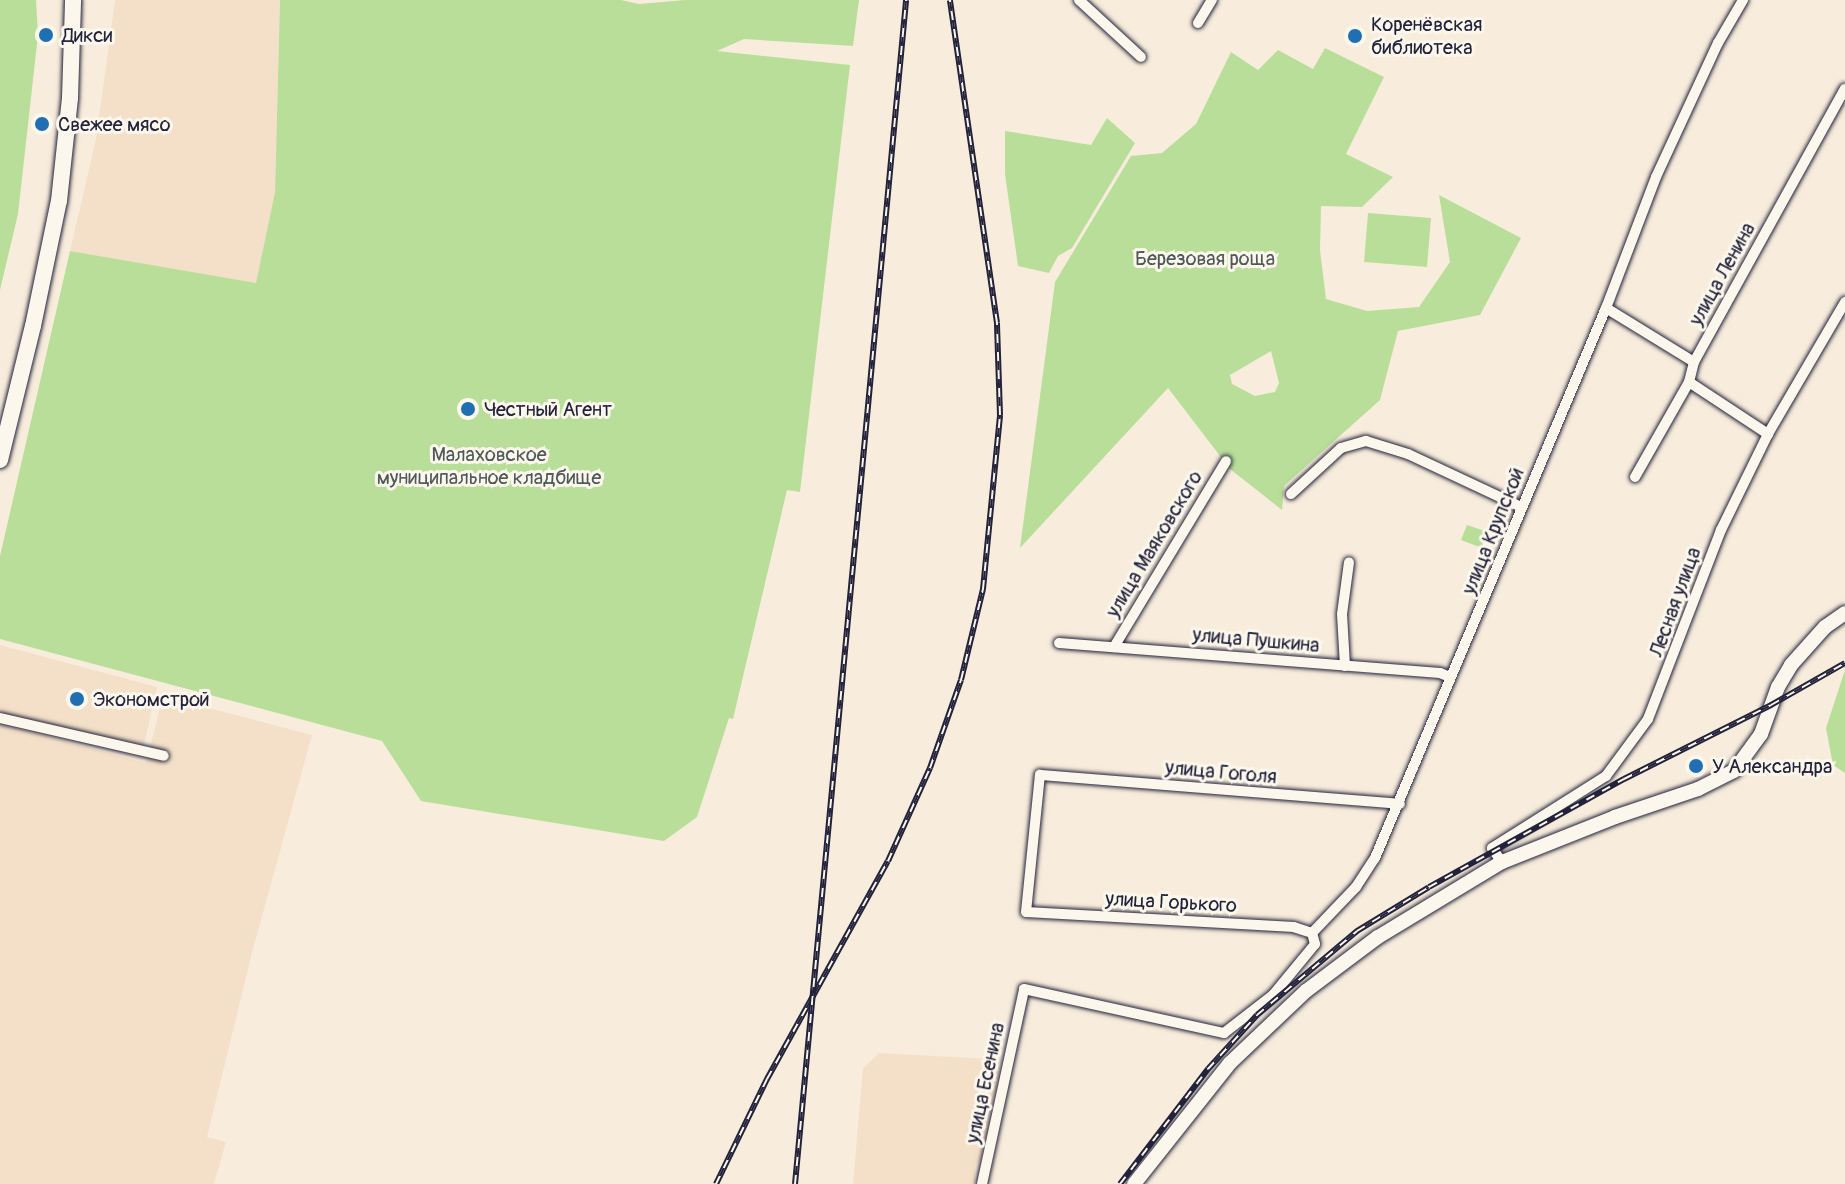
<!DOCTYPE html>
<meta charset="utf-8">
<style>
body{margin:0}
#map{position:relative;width:1845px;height:1184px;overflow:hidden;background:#f8eddc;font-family:Pangolin,sans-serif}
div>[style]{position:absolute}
.built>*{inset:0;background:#f4e0c9}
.green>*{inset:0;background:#b9de9a}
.roads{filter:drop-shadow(0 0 2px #22223b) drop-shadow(0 0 2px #22223b)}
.minor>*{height:10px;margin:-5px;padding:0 5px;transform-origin:5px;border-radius:5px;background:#fbf7ec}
.secondary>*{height:14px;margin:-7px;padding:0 7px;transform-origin:7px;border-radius:7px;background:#fbf7ec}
.primary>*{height:16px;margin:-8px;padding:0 8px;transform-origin:8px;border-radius:8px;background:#fbf7ec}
.rail>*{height:6px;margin-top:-3px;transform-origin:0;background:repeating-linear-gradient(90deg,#fbf7ec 0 9px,#22223b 0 18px);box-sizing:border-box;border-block:2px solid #22223b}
.dots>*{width:22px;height:22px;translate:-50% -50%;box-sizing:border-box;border:4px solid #fbf7ec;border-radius:50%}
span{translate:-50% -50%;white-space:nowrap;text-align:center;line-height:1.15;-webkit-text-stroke:6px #fbf7ec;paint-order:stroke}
.poi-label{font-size:20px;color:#22223b}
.left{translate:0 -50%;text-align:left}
.park-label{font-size:20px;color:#4f5a58}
.street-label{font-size:20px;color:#22223b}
</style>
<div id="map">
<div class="built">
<div style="clip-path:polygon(115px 0,280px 0,275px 192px,256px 284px,70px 251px,96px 139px)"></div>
<div style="clip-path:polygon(0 645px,157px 687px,143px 749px,0 713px)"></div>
<div style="clip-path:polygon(163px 696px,312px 735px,252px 953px,207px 1137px,226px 1142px,214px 1184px,0 1184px,0 724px,146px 763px)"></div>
<div style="clip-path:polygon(879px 1053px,992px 1059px,1000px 1069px,981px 1159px,975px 1165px,975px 1184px,853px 1184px,863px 1068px)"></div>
</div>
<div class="green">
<div style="clip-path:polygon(0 0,36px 0,38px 35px,18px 214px,0 290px)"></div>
<div style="clip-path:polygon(280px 0,621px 0,639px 4px,685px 0,859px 0,853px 46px,744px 39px,717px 51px,850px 65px,800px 492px,787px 490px,733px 719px,729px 718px,697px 817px,664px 841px,421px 801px,382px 741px,0 639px,0 556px,70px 251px,256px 283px,275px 192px)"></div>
<div style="clip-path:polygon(evenodd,1325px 48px,1384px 77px,1346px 154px,1393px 177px,1362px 207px,1321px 206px,1320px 250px,1326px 299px,1367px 311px,1419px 307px,1450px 262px,1439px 195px,1521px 238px,1480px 315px,1398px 331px,1380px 400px,1284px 486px,1282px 510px,1230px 469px,1168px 388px,1020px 548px,1055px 282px,1131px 156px,1162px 153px,1196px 124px,1231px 52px,1258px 70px,1278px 50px,1313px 69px,1325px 48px,1271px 351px,1279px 383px,1275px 392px,1255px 396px,1232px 384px,1230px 375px,1271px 351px)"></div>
<div style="clip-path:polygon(1107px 118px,1135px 143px,1072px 248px,1058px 256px,1049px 273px,1018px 266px,1005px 174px,1005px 131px,1091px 145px)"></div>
<div style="clip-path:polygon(1368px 213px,1431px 218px,1427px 267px,1364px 262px)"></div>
<div style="clip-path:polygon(1467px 525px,1488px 532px,1482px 548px,1461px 540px)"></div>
<div style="clip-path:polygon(1845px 670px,1845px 773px,1833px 765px,1826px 728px)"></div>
</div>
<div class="roads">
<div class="minor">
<div style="left:1079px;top:0;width:84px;rotate:42.6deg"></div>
<div style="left:1198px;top:23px;width:27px;rotate:-59deg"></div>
<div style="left:1606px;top:308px;width:103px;rotate:31.5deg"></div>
<div style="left:1689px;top:382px;width:95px;rotate:33.4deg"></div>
<div style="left:1635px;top:477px;width:109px;rotate:-60.4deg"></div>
<div style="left:1689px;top:382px;width:21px;rotate:-76deg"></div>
<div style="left:1694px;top:362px;width:312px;rotate:-61.1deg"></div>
<div style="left:1291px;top:494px;width:68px;rotate:-42.6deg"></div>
<div style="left:1341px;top:448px;width:26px;rotate:-16deg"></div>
<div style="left:1366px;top:441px;width:44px;rotate:17.2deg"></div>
<div style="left:1408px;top:454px;width:125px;rotate:25.1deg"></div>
<div style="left:1059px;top:643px;width:382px;rotate:4.5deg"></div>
<div style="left:1440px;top:673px;width:11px;rotate:22deg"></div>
<div style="left:1114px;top:647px;width:217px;rotate:-58.9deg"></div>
<div style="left:1345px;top:666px;width:52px;rotate:-93.3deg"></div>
<div style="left:1342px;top:614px;width:52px;rotate:-82.3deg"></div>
<div style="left:0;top:718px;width:168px;rotate:13deg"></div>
<div style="left:1502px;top:862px;width:17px;rotate:-126deg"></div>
<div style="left:1492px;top:848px;width:135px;rotate:-32.3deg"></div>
<div style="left:1606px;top:776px;width:71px;rotate:-53.6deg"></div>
<div style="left:1648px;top:719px;width:203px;rotate:-68.9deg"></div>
<div style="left:1721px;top:530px;width:107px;rotate:-63.9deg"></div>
<div style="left:1768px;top:434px;width:153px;rotate:-59.7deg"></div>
<div style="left:1312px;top:933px;width:19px;rotate:-162deg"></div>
<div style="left:1294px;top:927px;width:268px;rotate:-176.8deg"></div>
<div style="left:1026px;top:912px;width:138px;rotate:-84.2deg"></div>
<div style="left:1040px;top:775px;width:361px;rotate:4.6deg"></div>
<div style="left:982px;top:1184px;width:199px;rotate:-77.8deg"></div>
<div style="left:1024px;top:989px;width:205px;rotate:12.4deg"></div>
<div style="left:1224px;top:1033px;width:62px;rotate:-37.8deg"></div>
<div style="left:1273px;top:995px;width:66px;rotate:-50.5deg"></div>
<div style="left:1315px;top:944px;width:11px;rotate:-105deg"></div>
<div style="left:1312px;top:933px;width:64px;rotate:-46.3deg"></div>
<div style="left:1356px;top:887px;width:35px;rotate:-57deg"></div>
<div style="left:1375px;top:858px;width:597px;rotate:-67.22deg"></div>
<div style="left:1606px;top:308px;width:140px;rotate:-69.1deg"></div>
<div style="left:1656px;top:177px;width:148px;rotate:-65.2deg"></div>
<div style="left:1718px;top:43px;width:50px;rotate:-59.8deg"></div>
</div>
<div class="secondary">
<div style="left:1134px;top:1184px;width:154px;rotate:-51.6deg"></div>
<div style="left:1230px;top:1063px;width:105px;rotate:-43.5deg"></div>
<div style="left:1306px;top:991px;width:90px;rotate:-36.9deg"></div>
<div style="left:1378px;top:937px;width:145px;rotate:-31.2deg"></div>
<div style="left:1502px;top:862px;width:122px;rotate:-21.7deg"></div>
<div style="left:1615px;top:817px;width:88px;rotate:-18.6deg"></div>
<div style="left:1698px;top:789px;width:40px;rotate:-26.6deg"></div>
<div style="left:1734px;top:771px;width:46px;rotate:-53.9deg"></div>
<div style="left:1761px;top:734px;width:50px;rotate:-70.1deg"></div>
<div style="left:1778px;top:687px;width:26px;rotate:-59deg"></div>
<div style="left:1791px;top:665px;width:51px;rotate:-48.2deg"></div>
<div style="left:1825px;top:627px;width:24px;rotate:-35deg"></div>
</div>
<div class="primary">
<div style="left:0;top:460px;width:138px;rotate:-76.2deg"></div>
<div style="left:33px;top:326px;width:128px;rotate:-78.3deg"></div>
<div style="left:59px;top:201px;width:104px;rotate:-83.9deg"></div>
<div style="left:70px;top:98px;width:98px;rotate:-88.2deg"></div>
</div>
</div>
<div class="rail">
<div style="left:716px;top:1184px;width:117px;rotate:-64.1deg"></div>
<div style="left:767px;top:1079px;width:249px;rotate:-61deg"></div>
<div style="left:888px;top:861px;width:102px;rotate:-65.7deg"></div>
<div style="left:930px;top:768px;width:93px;rotate:-70.6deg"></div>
<div style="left:961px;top:680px;width:94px;rotate:-76.4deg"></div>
<div style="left:983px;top:589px;width:175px;rotate:-84.4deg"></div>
<div style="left:1000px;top:415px;width:92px;rotate:-91.9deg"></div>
<div style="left:997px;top:323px;width:326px;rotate:-98.3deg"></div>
<div style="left:795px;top:1184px;width:1189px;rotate:-84.64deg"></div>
<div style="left:1120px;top:1184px;width:145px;rotate:-52.6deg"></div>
<div style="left:1208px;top:1069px;width:73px;rotate:-47.8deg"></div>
<div style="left:1257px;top:1015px;width:131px;rotate:-40deg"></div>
<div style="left:1357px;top:931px;width:84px;rotate:-31.4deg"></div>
<div style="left:1429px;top:887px;width:223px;rotate:-29deg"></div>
<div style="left:1624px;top:779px;width:165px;rotate:-26.7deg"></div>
<div style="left:1771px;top:705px;width:85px;rotate:-29.6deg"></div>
</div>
<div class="dots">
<div style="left:46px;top:35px;background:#1f6fb2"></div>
<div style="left:1355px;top:36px;background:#1f6fb2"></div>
<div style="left:42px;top:124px;background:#1f6fb2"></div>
<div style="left:468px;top:409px;background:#1f6fb2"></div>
<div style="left:77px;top:699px;background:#1f6fb2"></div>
<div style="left:1696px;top:766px;background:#1f6fb2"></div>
</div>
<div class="poi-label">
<span class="left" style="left:1371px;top:36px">Коренёвская<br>библиотека</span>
<span class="left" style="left:62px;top:35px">Дикси</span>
<span class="left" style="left:58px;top:124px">Свежее мясо</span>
<span class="left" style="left:484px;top:409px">Честный Агент</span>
<span class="left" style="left:93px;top:699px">Экономстрой</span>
<span class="left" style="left:1712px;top:766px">У Александра</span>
</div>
<div class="park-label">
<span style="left:1205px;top:258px">Березовая роща</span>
<span style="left:489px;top:466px">Малаховское<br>муниципальное кладбище</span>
</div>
<div class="street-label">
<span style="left:1722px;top:274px;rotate:-61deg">улица Ленина</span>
<span style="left:1493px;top:531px;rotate:-68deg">улица Крупской</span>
<span style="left:1154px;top:544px;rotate:-59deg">улица Маяковского</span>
<span style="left:1675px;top:602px;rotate:-70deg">Лесная улица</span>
<span style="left:1256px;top:640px;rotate:5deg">улица Пушкина</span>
<span style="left:1221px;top:772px;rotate:5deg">улица Гоголя</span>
<span style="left:1171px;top:902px;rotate:3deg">улица Горького</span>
<span style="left:985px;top:1083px;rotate:-78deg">улица Есенина</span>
</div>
</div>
